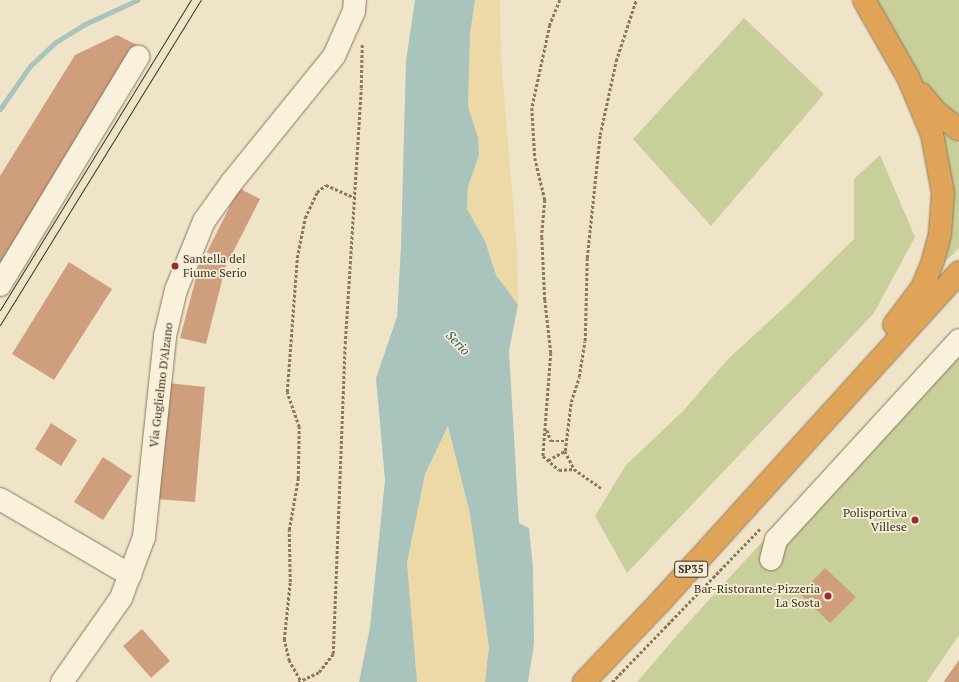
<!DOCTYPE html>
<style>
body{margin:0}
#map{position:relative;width:959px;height:682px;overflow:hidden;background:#f0e4c8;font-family:"PT Serif",serif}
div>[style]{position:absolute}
.green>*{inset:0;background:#c9cf9b}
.sand>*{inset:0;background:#ecd9a5}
.water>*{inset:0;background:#a9c4bc}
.stream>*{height:5px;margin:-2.5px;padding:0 2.5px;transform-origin:2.5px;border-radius:2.5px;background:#a9c4bc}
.building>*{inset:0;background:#cf9f7d}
.path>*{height:2.5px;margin-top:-1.25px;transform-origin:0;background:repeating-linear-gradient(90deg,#8d765c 0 3px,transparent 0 5px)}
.roads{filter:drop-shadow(0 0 1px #8d765c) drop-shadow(0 0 1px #8d765c)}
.minor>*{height:22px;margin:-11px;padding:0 11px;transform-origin:11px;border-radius:11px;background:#faf1dc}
.highway>*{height:22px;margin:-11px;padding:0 11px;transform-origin:11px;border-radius:11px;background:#e0a458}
.tram>*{height:1px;margin:-0.5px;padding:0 0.5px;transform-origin:0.5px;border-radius:0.5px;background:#3d2e20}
.dots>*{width:11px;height:11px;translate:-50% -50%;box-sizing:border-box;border:2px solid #f7eed8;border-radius:50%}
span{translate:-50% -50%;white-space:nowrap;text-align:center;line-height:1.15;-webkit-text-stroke:3.5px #f7eed8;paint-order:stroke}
.shield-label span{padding:1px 3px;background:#f7eed8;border:1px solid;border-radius:3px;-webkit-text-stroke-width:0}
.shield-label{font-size:11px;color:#3d2e20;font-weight:700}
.poi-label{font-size:12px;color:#3d2e20}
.left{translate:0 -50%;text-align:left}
.right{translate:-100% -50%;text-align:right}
.street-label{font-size:12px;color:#3d2e20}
.water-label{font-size:13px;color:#2f5d5a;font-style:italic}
</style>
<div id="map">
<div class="green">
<div style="clip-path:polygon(876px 0,959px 0,959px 121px,920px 80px)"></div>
<div style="clip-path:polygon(744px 18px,824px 94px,711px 226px,633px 139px)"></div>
<div style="clip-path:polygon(939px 131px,959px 144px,959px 248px,929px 278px)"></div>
<div style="clip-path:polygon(880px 155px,915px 237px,874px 313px,627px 573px,595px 516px,626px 465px,684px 410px,728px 359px,788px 304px,854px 239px,854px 179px)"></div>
<div style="clip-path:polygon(942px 345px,959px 346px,959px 635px,927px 682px,637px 682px,686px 625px)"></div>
</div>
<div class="sand">
<div style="clip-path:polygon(475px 0,500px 0,501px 57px,517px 251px,518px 305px,496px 275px,485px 241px,467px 210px,468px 187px,479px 155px,478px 137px,468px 107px,470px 34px)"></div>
<div style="clip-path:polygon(449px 425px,470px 514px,489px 647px,485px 682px,417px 682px,407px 564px,425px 474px)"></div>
</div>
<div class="water">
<div style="clip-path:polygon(415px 0,475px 0,470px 34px,468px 107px,478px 137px,479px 155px,468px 187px,467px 209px,485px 241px,496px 275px,518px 305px,509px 351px,519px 523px,529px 528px,533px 568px,534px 644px,528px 682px,485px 682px,489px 647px,470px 514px,448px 426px,425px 474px,407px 563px,417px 682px,359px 682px,370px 627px,385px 480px,376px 378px,397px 317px,401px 245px,406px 61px)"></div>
</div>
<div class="stream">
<div style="left:0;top:109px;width:52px;rotate:-55.1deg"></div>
<div style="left:30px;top:66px;width:35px;rotate:-43deg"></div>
<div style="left:56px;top:42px;width:32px;rotate:-32deg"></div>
<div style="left:83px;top:25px;width:60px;rotate:-24.8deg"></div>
</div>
<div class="building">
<div style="clip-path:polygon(117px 35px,137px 45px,0 267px,0 176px,75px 55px)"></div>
<div style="clip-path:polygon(239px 188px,260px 199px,228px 262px,207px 252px)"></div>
<div style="clip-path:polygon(201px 259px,226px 265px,206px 344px,180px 338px)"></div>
<div style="clip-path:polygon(69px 262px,112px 289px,54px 380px,12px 354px)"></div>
<div style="clip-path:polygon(168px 383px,205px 387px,195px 502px,157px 499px)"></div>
<div style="clip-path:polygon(51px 423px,77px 440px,61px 466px,35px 449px)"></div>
<div style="clip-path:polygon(103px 457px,132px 476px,103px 520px,74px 502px)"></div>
<div style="clip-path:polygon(825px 568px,856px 597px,830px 623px,800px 594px)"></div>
<div style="clip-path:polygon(142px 629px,170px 661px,151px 678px,123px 646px)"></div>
<div style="clip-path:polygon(959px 660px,959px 682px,945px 682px,944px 681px)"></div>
</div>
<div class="path">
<div style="left:560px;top:0;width:27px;rotate:112deg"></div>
<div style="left:550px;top:25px;width:85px;rotate:102.2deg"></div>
<div style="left:532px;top:108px;width:50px;rotate:86.6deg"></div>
<div style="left:535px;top:158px;width:43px;rotate:76.6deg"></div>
<div style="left:545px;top:200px;width:37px;rotate:95deg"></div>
<div style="left:542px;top:237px;width:63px;rotate:87.3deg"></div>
<div style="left:545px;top:300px;width:53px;rotate:83.5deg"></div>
<div style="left:551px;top:353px;width:103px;rotate:94.4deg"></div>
<div style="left:543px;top:456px;width:21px;rotate:41deg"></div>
<div style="left:559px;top:470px;width:15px;rotate:-4deg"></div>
<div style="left:574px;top:469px;width:33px;rotate:35deg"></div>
<div style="left:547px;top:430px;width:12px;rotate:70deg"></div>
<div style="left:551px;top:441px;width:15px"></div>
<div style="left:565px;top:451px;width:20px;rotate:63deg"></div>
<div style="left:548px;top:460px;width:19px;rotate:-28deg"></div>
<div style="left:565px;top:451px;width:49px;rotate:-83deg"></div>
<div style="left:571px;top:402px;width:26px;rotate:-72deg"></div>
<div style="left:579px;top:377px;width:36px;rotate:-81deg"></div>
<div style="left:585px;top:341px;width:83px;rotate:-88.6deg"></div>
<div style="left:587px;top:258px;width:124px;rotate:-84deg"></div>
<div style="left:600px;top:135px;width:76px;rotate:-77.8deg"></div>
<div style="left:616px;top:61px;width:64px;rotate:-71.8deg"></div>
<div style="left:300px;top:680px;width:22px;rotate:-120deg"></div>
<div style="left:289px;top:661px;width:22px;rotate:-103deg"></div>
<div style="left:284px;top:640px;width:58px;rotate:-84.1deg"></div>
<div style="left:290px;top:582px;width:52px;rotate:-91.1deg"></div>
<div style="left:289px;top:530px;width:52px;rotate:-80deg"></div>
<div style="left:298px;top:479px;width:52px;rotate:-88.9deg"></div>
<div style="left:299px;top:427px;width:37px;rotate:-109deg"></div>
<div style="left:287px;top:392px;width:134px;rotate:-85.7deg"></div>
<div style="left:297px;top:258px;width:41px;rotate:-78.7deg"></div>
<div style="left:305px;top:218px;width:29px;rotate:-65deg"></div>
<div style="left:317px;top:192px;width:11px;rotate:-38deg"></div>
<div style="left:326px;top:185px;width:32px;rotate:24deg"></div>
<div style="left:298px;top:682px;width:23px;rotate:-25deg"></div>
<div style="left:319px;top:672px;width:23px;rotate:-52deg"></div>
<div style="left:333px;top:654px;width:310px;rotate:-87.8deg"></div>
<div style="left:345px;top:344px;width:256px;rotate:-86.4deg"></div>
<div style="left:361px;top:88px;width:44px;rotate:-88.7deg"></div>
<div style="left:612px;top:682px;width:213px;rotate:-46deg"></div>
</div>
<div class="roads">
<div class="minor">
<div style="left:0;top:285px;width:267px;rotate:-58.8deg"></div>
<div style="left:0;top:499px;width:151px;rotate:30.3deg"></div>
<div style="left:771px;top:559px;width:20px;rotate:-75deg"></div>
<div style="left:776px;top:540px;width:271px;rotate:-47.5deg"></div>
<div style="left:62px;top:682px;width:103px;rotate:-54.9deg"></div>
<div style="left:121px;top:598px;width:65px;rotate:-69.3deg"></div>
<div style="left:144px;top:537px;width:202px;rotate:-84deg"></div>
<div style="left:165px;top:336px;width:47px;rotate:-76.6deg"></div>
<div style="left:176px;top:290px;width:74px;rotate:-67.9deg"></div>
<div style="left:204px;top:221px;width:48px;rotate:-54.3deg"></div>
<div style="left:232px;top:182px;width:162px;rotate:-51deg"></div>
<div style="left:334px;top:56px;width:49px;rotate:-66deg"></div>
<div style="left:354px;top:11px;width:11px;rotate:-85deg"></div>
</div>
<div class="highway">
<div style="left:864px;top:0;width:89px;rotate:60.3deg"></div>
<div style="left:908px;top:77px;width:62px;rotate:67.2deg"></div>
<div style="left:932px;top:134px;width:60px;rotate:79.4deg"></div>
<div style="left:943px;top:193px;width:41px;rotate:94.2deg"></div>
<div style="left:940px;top:234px;width:28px;rotate:105deg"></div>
<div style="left:933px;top:261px;width:29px;rotate:112deg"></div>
<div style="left:922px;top:288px;width:46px;rotate:127.1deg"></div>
<div style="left:921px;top:94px;width:23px;rotate:50deg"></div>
<div style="left:936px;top:112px;width:29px;rotate:38deg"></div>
<div style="left:584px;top:682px;width:113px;rotate:-46.4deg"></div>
<div style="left:662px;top:600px;width:442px;rotate:-47.8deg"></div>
</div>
</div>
<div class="tram">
<div style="left:0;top:310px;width:364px;rotate:-58.4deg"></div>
<div style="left:0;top:325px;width:382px;rotate:-58.3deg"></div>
</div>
<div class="dots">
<div style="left:175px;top:266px;background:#9e2a2b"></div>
<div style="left:915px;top:520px;background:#9e2a2b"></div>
<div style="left:828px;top:596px;background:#9e2a2b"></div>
</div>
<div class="shield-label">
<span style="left:691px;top:569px">SP35</span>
</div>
<div class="poi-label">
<span class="left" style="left:183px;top:266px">Santella del<br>Fiume Serio</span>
<span class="right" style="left:907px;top:520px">Polisportiva<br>Villese</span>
<span class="right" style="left:820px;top:596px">Bar-Ristorante-Pizzeria<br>La Sosta</span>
</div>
<div class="street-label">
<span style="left:161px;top:385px;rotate:-83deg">Via Guglielmo D'Alzano</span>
</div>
<div class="water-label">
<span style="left:458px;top:343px;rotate:46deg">Serio</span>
</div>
</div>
